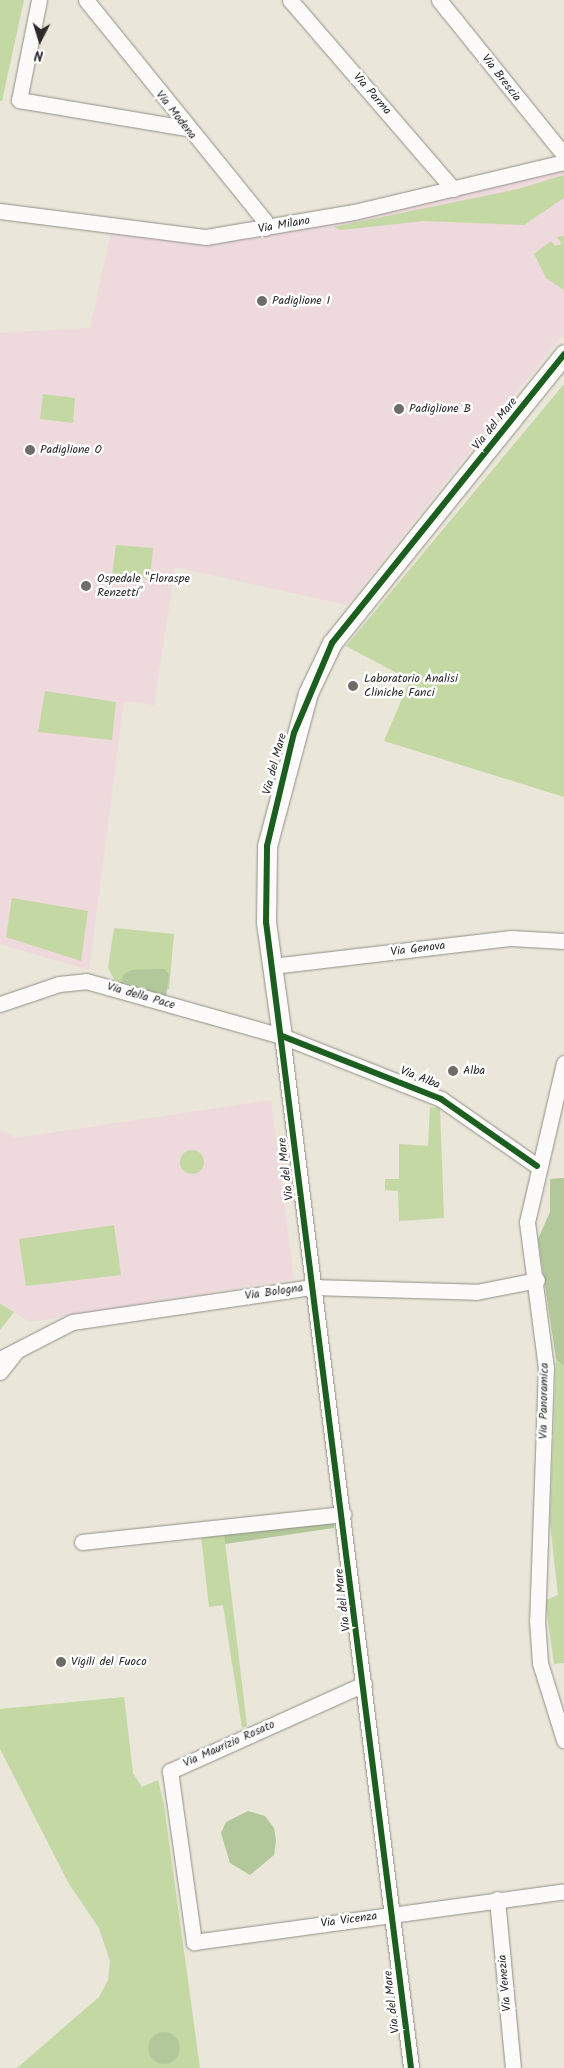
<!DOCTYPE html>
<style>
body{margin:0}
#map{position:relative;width:564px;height:2068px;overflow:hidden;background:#eae6d9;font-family:Kalam,sans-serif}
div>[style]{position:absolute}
.built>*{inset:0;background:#eed9dd}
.green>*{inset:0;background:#c4d8a3}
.round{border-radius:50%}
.forest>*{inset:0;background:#b2c89a}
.roads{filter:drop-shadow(0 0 1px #908f88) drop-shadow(0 0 1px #908f88)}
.minor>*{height:15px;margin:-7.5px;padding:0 7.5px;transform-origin:7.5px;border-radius:7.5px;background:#fcfbf9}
.tertiary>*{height:19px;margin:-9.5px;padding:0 9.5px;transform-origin:9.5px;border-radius:9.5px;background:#fcfbf9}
.cycleway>*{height:6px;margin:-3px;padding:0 3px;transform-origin:3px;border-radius:3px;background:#1b5e20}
.dots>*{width:14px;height:14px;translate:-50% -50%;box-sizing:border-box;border:2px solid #fff;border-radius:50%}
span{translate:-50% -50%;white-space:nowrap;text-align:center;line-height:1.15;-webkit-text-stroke:5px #fff;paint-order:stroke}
.street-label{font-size:12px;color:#2b2b2b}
.poi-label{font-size:12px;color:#2b2b2b}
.left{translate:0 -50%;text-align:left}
.north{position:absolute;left:15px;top:15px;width:50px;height:50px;-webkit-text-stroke:4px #fff;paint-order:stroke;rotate:185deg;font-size:14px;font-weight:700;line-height:20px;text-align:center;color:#2b2b2b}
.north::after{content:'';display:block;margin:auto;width:18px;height:22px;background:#2b2b2b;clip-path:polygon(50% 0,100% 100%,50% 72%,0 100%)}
</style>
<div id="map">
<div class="built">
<div style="clip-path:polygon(564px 169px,564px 333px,347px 605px,175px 567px,154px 705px,124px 701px,89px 970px,0 944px,0 333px,90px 328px,111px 233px,202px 244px)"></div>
<div style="clip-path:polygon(271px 1100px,294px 1279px,30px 1322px,0 1304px,0 1130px,16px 1138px)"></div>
</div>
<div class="green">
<div style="clip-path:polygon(0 0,24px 0,2px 101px,0 101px)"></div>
<div style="clip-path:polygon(564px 175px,564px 198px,524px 225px,424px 221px,341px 230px,333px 227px,518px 189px)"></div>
<div style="clip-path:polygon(564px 236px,564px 290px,546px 278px,534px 254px,551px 241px,555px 246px,562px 244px,557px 237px)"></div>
<div style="clip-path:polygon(564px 384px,564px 797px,384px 741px,410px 680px,346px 646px)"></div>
<div style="clip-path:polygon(43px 394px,75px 398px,73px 423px,40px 419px)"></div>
<div style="clip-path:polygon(116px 545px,153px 548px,150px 579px,112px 576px)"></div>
<div style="clip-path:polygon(45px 691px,116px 702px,112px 740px,38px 732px)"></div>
<div style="clip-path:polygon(12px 898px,88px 911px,81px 961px,6px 937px)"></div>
<div style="clip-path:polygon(114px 928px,174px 934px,169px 989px,129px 987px,115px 981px,108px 968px)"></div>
<div style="clip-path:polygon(430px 1107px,440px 1108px,444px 1218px,399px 1221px,398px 1191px,385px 1190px,385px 1179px,399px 1179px,399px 1144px,428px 1146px)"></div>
<div class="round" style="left:180px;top:1150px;width:24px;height:24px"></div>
<div style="clip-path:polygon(114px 1225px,121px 1275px,26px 1286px,19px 1239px)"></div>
<div style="clip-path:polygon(0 1304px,14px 1312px,0 1330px)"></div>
<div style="clip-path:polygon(556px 1359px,564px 1366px,564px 1663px,554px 1664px,545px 1600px,558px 1595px,550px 1523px)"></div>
<div style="clip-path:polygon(224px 1533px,247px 1726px,242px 1728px,223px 1605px,209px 1607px,201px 1536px)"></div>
<div style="clip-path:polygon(124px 1697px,133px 1773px,142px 1787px,158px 1780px,164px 1805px,200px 2068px,17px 2068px,99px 1997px,108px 1980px,110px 1961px,99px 1928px,69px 1884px,0 1749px,0 1709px)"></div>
</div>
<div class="forest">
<div style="clip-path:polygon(164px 969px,169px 974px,166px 997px,122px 981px,123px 975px,131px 970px)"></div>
<div style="clip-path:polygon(564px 1178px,564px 1366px,556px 1359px,538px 1239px,550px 1212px,550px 1179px)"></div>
<div style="clip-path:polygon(334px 1522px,334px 1528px,225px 1544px,224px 1533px)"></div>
<div style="clip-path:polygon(248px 1811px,265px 1816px,274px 1828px,276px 1841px,274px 1855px,250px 1875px,230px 1863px,221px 1833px,226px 1822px)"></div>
<div class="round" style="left:148px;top:2032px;width:32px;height:32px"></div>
</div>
<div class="roads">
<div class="minor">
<div style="left:39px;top:0;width:102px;rotate:101.3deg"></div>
<div style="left:19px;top:100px;width:170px;rotate:9.5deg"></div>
<div style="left:86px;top:0;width:283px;rotate:51deg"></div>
<div style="left:264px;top:220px;width:8px;rotate:83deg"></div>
<div style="left:290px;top:0;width:250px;rotate:49.2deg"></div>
<div style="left:439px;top:0;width:199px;rotate:51.1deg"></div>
<div style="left:0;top:211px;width:208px;rotate:7.2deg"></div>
<div style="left:206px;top:237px;width:150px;rotate:-9.6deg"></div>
<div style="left:354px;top:212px;width:216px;rotate:-13.4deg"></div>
<div style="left:272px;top:966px;width:241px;rotate:-6.7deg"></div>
<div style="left:511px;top:938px;width:53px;rotate:3.2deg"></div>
<div style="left:0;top:1004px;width:62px;rotate:-18.7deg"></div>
<div style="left:59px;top:984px;width:27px;rotate:-6deg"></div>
<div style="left:86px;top:981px;width:204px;rotate:15.7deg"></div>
<div style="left:282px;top:1036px;width:171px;rotate:21.6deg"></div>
<div style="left:441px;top:1099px;width:117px;rotate:34.9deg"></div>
<div style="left:282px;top:1036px;width:1040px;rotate:82.87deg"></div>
<div style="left:564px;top:1063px;width:163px;rotate:103.1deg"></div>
<div style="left:527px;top:1222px;width:147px;rotate:82.6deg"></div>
<div style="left:546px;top:1368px;width:252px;rotate:92deg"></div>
<div style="left:537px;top:1620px;width:43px;rotate:86deg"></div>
<div style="left:540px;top:1663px;width:81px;rotate:72.7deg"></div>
<div style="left:0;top:1359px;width:81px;rotate:-27.2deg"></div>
<div style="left:72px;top:1322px;width:243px;rotate:-8.3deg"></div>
<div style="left:312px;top:1287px;width:164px;rotate:1.7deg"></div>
<div style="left:476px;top:1292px;width:62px;rotate:-11.1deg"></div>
<div style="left:0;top:1372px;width:24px;rotate:-52deg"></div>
<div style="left:82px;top:1542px;width:263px;rotate:-6.1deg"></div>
<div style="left:364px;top:1684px;width:213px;rotate:155.8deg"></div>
<div style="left:170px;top:1771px;width:173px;rotate:82deg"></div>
<div style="left:194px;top:1942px;width:373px;rotate:-7.8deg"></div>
<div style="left:497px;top:1899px;width:170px;rotate:84.6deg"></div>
</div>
<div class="tertiary">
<div style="left:282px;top:1036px;width:115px;rotate:-98deg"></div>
<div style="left:266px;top:922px;width:76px;rotate:-89.2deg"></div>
<div style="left:267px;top:846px;width:158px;rotate:-75deg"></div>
<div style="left:308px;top:693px;width:55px;rotate:-64.4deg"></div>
<div style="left:332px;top:643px;width:371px;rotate:-51.2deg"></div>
</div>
</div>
<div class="cycleway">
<div style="left:282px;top:1036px;width:171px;rotate:21.6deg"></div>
<div style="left:441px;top:1099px;width:117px;rotate:34.9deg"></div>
<div style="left:411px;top:2068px;width:1155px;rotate:-97.21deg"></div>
<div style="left:266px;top:922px;width:76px;rotate:-89.2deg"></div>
<div style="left:267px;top:846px;width:116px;rotate:-76.6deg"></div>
<div style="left:294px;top:733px;width:98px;rotate:-67.1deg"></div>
<div style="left:332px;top:643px;width:371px;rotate:-51.2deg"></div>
</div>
<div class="dots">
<div style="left:262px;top:301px;background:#6e6c68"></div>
<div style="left:399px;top:409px;background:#6e6c68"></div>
<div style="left:30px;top:450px;background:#6e6c68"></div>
<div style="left:86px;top:586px;background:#6e6c68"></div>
<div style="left:353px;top:686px;background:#6e6c68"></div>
<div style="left:453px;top:1071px;background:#6e6c68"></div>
<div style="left:61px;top:1662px;background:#6e6c68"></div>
</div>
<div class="street-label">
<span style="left:501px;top:78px;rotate:52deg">Via Brescia</span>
<span style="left:372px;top:94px;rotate:49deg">Via Parma</span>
<span style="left:176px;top:115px;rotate:52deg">Via Modena</span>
<span style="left:284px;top:225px;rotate:-10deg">Via Milano</span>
<span style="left:495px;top:424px;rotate:-51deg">Via del Mare</span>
<span style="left:275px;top:764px;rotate:-75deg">Via del Mare</span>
<span style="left:418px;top:949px;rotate:-7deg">Via Genova</span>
<span style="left:141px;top:996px;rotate:16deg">Via della Pace</span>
<span style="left:420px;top:1078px;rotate:22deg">Via Alba</span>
<span style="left:286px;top:1169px;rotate:-97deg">Via del Mare</span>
<span style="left:274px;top:1292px;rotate:-8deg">Via Bologna</span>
<span style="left:544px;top:1401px;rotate:-89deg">Via Panoramica</span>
<span style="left:343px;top:1600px;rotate:-97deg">Via del Mare</span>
<span style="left:229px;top:1744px;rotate:-24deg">Via Maurizio Rosato</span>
<span style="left:349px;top:1920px;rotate:-8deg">Via Vicenza</span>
<span style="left:505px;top:1983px;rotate:-95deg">Via Venezia</span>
<span style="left:392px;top:2002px;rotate:-97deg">Via del Mare</span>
</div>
<div class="poi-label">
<span class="left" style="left:272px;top:301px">Padiglione I</span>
<span class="left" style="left:409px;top:409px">Padiglione B</span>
<span class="left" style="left:40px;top:450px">Padiglione O</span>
<span class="left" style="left:97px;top:586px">Ospedale "Floraspe<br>Renzetti"</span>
<span class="left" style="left:364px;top:686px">Laboratorio Analisi<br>Cliniche Fanci</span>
<span class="left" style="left:463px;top:1071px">Alba</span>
<span class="left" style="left:71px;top:1662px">Vigili del Fuoco</span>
</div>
<div class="north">N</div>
</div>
